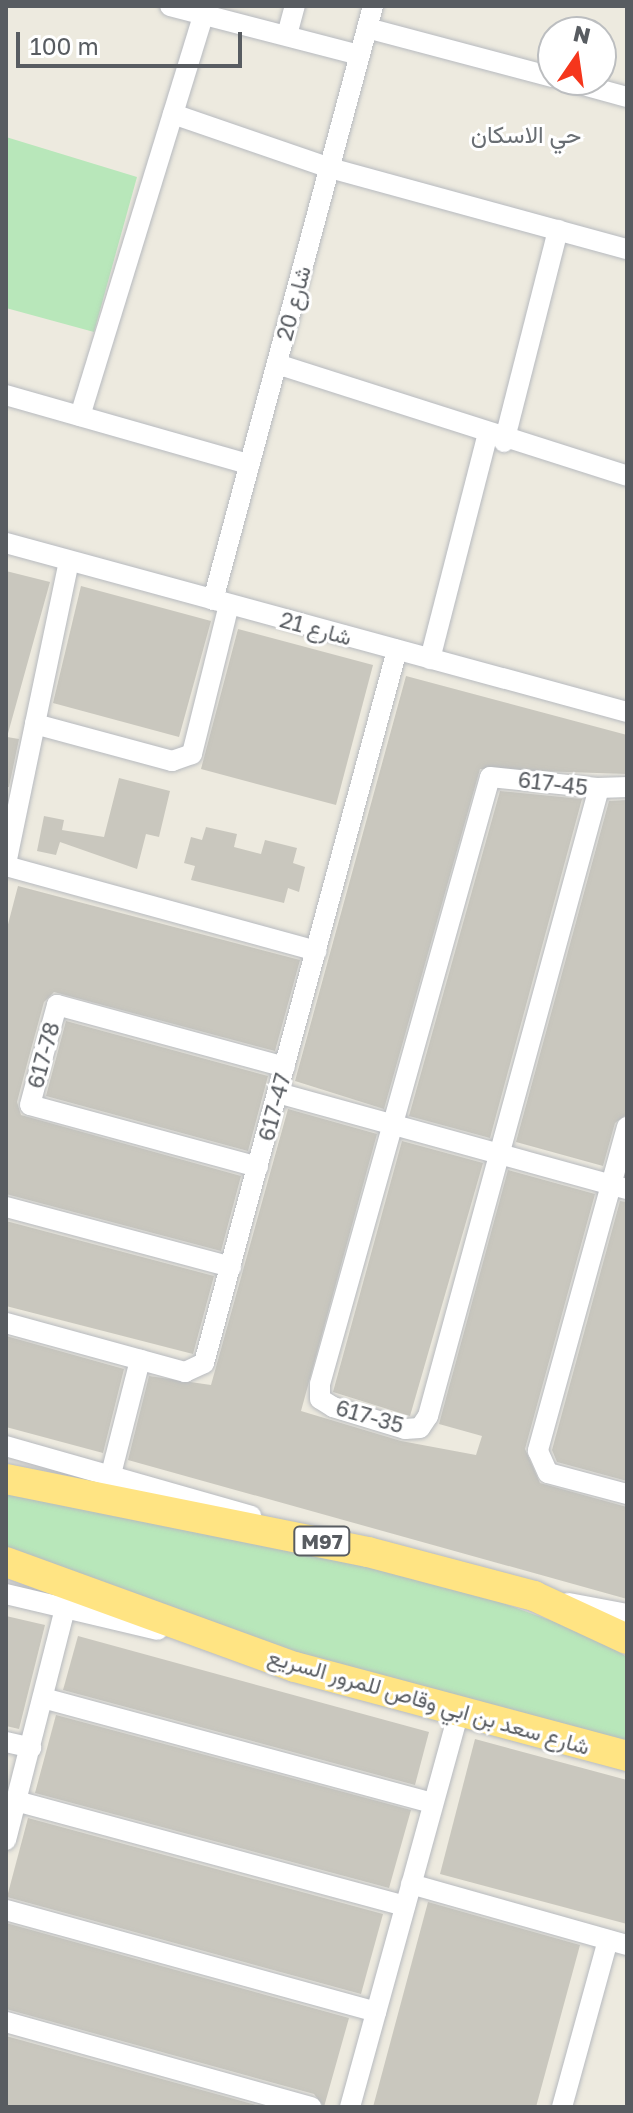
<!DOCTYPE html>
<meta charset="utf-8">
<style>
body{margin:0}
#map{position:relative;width:633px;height:2113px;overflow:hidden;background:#edeadf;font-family:"Golos Text",Vazirmatn,sans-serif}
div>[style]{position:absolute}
.green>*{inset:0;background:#b8e7ba}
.building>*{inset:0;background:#c9c7be}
.roads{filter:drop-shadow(0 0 2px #b7babf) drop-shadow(0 0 2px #b7babf)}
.minor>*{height:20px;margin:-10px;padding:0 10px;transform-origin:10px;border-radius:10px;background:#fff}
.highway>*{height:30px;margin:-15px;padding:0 15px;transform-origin:15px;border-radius:15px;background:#ffe483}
span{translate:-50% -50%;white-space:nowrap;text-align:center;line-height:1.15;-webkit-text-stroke:6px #fff;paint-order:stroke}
.shield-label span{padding:2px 6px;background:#fff;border:2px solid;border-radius:6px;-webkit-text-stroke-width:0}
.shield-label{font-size:20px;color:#585c61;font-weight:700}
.street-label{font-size:22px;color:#585c61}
.neighbourhood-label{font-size:24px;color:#696e73}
.frame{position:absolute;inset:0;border:8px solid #585c61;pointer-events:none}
.north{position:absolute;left:537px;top:16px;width:80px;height:80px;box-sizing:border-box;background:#fff;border:2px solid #bcbec0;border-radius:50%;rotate:13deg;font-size:22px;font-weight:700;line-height:32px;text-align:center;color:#585c61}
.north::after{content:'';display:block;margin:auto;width:28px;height:36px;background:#f5361c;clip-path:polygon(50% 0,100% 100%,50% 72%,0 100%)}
.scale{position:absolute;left:16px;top:32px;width:226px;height:36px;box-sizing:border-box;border:4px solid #585c61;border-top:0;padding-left:10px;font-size:24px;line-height:28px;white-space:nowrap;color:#585c61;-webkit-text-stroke:6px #fff;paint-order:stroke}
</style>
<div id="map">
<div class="green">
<div style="clip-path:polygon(6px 137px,137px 177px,94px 332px,6px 308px)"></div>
<div style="clip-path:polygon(6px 1491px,305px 1549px,469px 1591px,591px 1635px,627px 1657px,627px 1744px,276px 1648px,6px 1551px)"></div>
</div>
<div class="building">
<div style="clip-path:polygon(6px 571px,50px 582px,7px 737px,19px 739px,9px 787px,6px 787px)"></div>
<div style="clip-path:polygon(81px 586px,211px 621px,179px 737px,53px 703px)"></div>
<div style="clip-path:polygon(238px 629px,373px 665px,336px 805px,201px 769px)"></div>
<div style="clip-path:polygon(406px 676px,627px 735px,627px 774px,480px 769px,384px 1109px,295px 1081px)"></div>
<div style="clip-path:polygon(119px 778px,170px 791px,159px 837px,146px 834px,137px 869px,60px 842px,56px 855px,37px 851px,44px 816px,64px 820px,62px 830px,104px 837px)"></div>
<div style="clip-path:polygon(500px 791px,582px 799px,490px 1138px,409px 1116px)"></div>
<div style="clip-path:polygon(627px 800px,627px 1114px,615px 1123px,603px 1166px,516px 1142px,609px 801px)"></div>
<div style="clip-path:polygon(206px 827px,237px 834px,234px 847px,261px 854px,265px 840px,297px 848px,293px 863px,305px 867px,299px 892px,288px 888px,284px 903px,191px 880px,195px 866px,184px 863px,191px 837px,202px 840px)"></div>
<div style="clip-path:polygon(18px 886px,300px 960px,275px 1051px,54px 992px,44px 1002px,30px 1053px,17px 1102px,21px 1115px,241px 1176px,221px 1251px,6px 1194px,6px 932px)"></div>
<div style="clip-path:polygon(66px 1021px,268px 1076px,248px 1151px,46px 1096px)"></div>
<div style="clip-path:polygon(288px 1109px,377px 1134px,301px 1411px,401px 1441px,476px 1455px,482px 1436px,439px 1424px,508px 1170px,595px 1194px,525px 1449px,540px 1483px,627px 1507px,627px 1599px,128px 1460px,149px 1376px,211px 1385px)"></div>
<div style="clip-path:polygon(402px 1141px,483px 1163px,410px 1416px,333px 1392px)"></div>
<div style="clip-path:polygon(620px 1201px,627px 1202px,627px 1481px,557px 1462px,552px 1450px)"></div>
<div style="clip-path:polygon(6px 1221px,214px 1276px,193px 1354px,6px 1306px)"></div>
<div style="clip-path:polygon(6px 1336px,124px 1369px,103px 1453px,6px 1427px)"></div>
<div style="clip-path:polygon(6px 1616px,45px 1625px,19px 1729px,6px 1726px)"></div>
<div style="clip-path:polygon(78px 1636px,429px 1732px,415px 1785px,63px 1690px)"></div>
<div style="clip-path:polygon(56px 1715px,411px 1810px,389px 1888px,35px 1793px)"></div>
<div style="clip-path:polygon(475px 1739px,627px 1780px,627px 1924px,440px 1874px)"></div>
<div style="clip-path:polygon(28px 1818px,383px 1914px,361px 1994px,7px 1897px)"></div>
<div style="clip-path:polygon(428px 1902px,580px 1945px,536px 2107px,373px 2107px)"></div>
<div style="clip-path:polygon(6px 1923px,349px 2018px,324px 2107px,314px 2094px,6px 2009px)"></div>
<div style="clip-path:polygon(6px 2036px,263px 2107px,6px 2107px)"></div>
</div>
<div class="roads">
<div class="minor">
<div style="left:170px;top:6px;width:196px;rotate:14.5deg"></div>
<div style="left:367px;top:28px;width:192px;rotate:14.8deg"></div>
<div style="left:287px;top:35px;width:30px;rotate:-75deg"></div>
<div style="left:565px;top:80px;width:64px;rotate:15.3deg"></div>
<div style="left:173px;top:114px;width:166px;rotate:19deg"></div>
<div style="left:330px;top:168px;width:308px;rotate:15.3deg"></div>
<div style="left:277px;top:364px;width:367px;rotate:17.7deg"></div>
<div style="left:6px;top:395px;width:253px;rotate:15.9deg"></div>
<div style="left:80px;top:416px;width:419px;rotate:-72.9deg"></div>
<div style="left:504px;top:442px;width:219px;rotate:-75.7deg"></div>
<div style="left:6px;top:543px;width:644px;rotate:15.22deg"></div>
<div style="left:69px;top:561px;width:167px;rotate:101.8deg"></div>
<div style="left:35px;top:724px;width:142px;rotate:15.1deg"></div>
<div style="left:172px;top:761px;width:21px;rotate:-19deg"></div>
<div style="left:192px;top:754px;width:154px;rotate:-76.1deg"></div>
<div style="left:213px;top:600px;width:615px;rotate:-74.92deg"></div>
<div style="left:430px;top:659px;width:229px;rotate:-75.6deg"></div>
<div style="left:490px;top:777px;width:110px;rotate:5.8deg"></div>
<div style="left:599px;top:788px;width:651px;rotate:105.23deg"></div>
<div style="left:428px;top:1416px;width:14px;rotate:124deg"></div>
<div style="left:420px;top:1428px;width:15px;rotate:176deg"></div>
<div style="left:405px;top:1429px;width:75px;rotate:-163deg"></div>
<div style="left:333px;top:1407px;width:15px;rotate:-148deg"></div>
<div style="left:320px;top:1399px;width:15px;rotate:-90deg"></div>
<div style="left:320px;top:1384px;width:630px;rotate:-74.35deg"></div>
<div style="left:599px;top:788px;width:28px;rotate:-2deg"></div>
<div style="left:6px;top:864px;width:143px;rotate:-78.3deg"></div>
<div style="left:6px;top:866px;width:322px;rotate:15.3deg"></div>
<div style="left:278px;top:1093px;width:362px;rotate:15.4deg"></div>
<div style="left:627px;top:1127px;width:336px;rotate:105.4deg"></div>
<div style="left:538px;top:1451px;width:24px;rotate:66deg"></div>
<div style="left:548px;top:1473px;width:82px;rotate:14.9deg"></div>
<div style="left:258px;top:1167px;width:236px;rotate:-164.8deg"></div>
<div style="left:30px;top:1105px;width:51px;rotate:-75.1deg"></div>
<div style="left:43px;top:1056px;width:53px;rotate:-74.6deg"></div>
<div style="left:57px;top:1005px;width:236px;rotate:15.2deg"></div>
<div style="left:6px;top:1207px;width:233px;rotate:14.9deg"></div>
<div style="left:6px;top:1323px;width:186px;rotate:15.3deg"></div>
<div style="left:185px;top:1372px;width:21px;rotate:-25deg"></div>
<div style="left:204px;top:1363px;width:739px;rotate:-74.85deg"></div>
<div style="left:6px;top:1446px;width:255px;rotate:15.9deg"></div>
<div style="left:111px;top:1474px;width:118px;rotate:-75.7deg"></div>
<div style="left:6px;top:1594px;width:156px;rotate:13.3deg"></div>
<div style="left:568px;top:1603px;width:60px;rotate:10.6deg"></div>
<div style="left:43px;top:1698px;width:404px;rotate:15.1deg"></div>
<div style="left:6px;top:1742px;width:26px;rotate:13deg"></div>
<div style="left:16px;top:1801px;width:403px;rotate:15.1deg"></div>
<div style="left:6px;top:1840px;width:238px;rotate:-75.7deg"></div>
<div style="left:411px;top:1884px;width:224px;rotate:15.8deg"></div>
<div style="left:6px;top:1910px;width:384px;rotate:15.4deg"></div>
<div style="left:6px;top:2022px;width:317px;rotate:15.6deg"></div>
<div style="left:350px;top:2107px;width:411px;rotate:-74.6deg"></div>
<div style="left:562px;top:2107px;width:173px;rotate:-74.6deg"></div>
</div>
<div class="highway">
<div style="left:6px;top:1479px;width:369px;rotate:11.4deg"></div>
<div style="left:368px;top:1552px;width:172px;rotate:14.8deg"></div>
<div style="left:534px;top:1596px;width:102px;rotate:24.8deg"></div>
<div style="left:6px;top:1562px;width:307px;rotate:20deg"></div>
<div style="left:295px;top:1667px;width:344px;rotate:15deg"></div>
</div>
</div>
<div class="shield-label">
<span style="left:322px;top:1541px">M97</span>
</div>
<div class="street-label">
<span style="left:293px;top:303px;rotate:-75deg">شارع 20</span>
<span style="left:316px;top:628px;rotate:15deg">شارع 21</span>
<span style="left:553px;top:783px;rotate:7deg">617-45</span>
<span style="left:43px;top:1055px;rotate:-75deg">617-78</span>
<span style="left:274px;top:1107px;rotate:-75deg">617-47</span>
<span style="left:370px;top:1416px;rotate:16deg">617-35</span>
<span style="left:429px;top:1701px;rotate:16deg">شارع سعد بن ابي وقاص للمرور السريع</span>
</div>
<div class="neighbourhood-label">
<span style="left:526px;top:134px">حي الاسكان</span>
</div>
<div class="frame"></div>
<div class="north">N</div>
<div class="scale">100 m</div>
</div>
